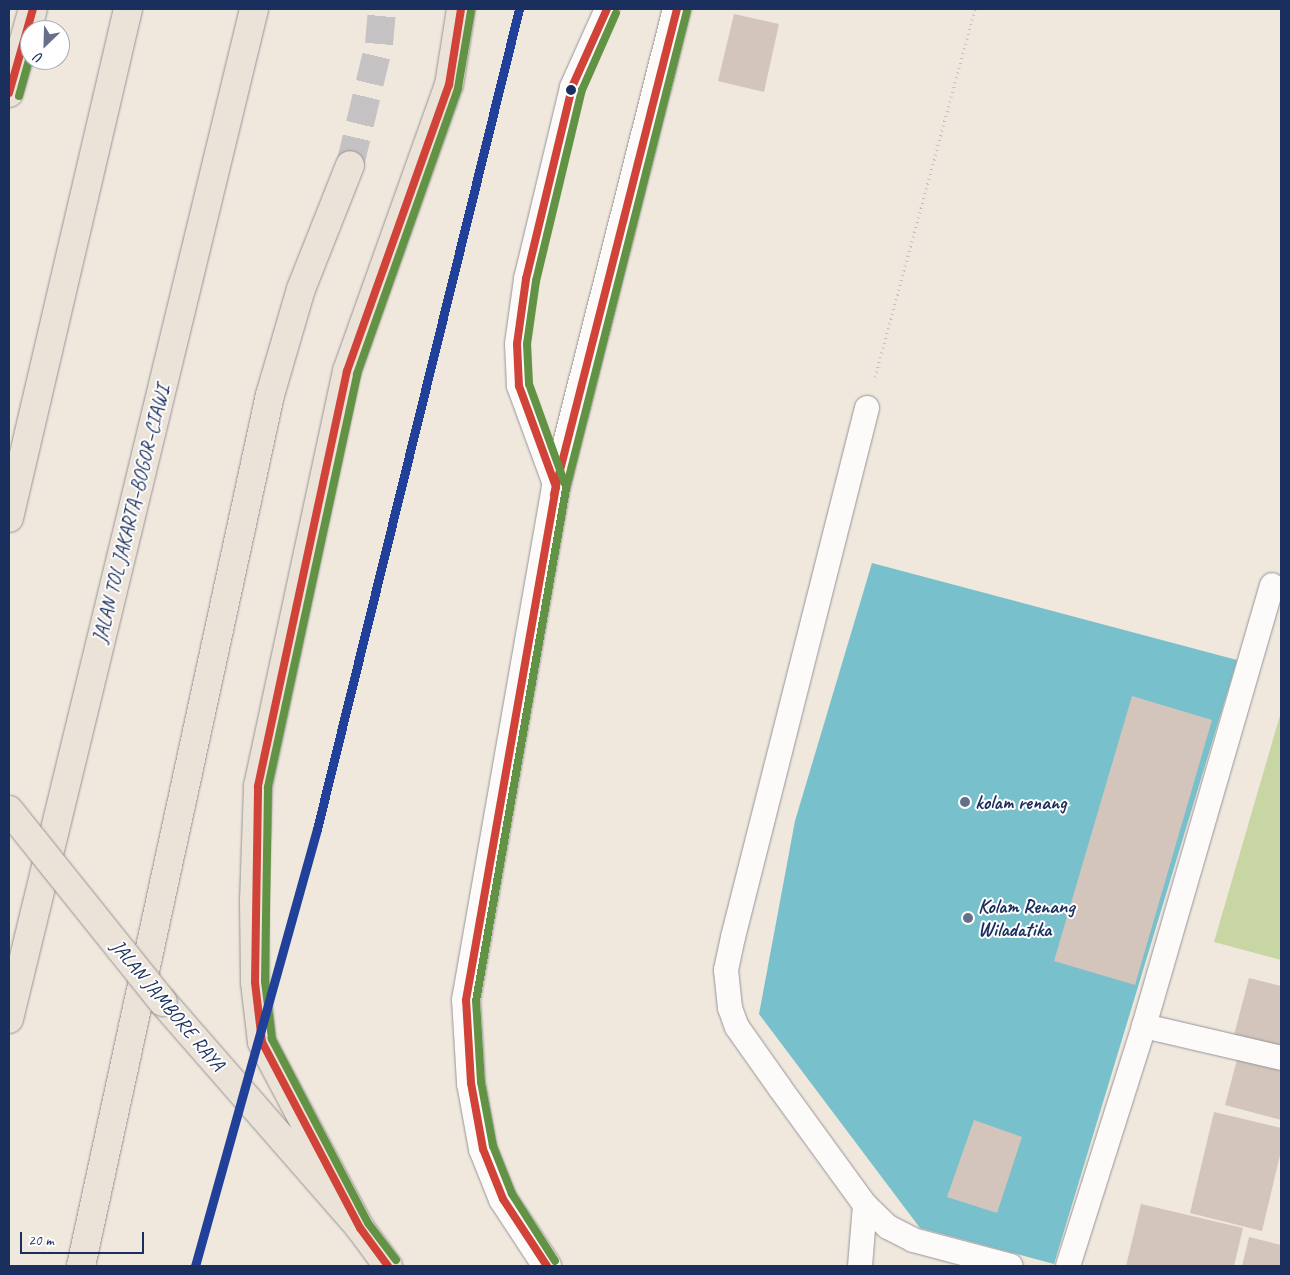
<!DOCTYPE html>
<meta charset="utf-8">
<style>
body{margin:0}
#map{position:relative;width:1290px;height:1275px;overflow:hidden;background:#f0e7dd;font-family:Caveat,sans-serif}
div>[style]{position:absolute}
.green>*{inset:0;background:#c7d6a3}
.water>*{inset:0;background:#78c0cb}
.building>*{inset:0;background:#d3c5bb}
.motorway-tunnel>*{height:28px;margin-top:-14px;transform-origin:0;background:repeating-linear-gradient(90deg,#c5c2c4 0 28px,transparent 0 42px)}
.path>*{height:3px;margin-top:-1.5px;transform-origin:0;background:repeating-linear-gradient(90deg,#c0c1c4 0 1px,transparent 0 5px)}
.roads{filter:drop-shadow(0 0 1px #969598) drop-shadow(0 0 1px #969598)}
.service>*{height:24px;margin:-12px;padding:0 12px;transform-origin:12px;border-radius:12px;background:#fdfbfa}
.minor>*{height:28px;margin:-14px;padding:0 14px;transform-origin:14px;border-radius:14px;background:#fdfbfa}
.trunk>*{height:28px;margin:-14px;padding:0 14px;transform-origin:14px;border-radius:14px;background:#ece3d8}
.motorway>*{height:28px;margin:-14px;padding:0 14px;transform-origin:14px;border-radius:14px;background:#ece3d8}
.bridges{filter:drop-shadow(0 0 1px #969598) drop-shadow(0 0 1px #969598)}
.trunk-bridge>*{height:28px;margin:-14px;padding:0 14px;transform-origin:14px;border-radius:14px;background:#ece3d8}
.bus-1>*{height:8px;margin:-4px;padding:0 4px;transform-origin:4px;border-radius:4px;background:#d14338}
.bus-2>*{height:8px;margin:-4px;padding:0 4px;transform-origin:4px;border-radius:4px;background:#629344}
.rail-1>*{height:9px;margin:-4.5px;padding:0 4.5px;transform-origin:4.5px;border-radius:4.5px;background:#20409a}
.dots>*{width:14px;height:14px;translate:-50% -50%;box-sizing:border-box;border:2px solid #fff;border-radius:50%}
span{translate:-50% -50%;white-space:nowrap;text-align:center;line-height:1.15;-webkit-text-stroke:4px #fff;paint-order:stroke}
.street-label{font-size:20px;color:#1b2f5e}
.poi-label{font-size:20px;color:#1b2f5e;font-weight:700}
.left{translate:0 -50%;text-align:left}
.frame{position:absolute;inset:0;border:10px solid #1b2f5e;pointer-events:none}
.north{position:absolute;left:20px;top:20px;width:50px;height:50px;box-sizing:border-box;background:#fff;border:1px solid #a4acbf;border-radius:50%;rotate:204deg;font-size:14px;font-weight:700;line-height:20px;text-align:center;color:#1b2f5e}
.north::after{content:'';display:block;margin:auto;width:18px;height:22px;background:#666f8a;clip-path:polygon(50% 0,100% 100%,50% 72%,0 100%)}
.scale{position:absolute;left:20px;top:1232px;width:124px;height:22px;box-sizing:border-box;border:2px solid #1b2f5e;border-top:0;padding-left:6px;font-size:15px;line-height:18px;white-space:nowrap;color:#1b2f5e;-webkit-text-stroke:4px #fff;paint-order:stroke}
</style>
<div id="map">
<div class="green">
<div style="clip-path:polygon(1281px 712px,1281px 960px,1214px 942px)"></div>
</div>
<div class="water">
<div style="clip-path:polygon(872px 563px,1237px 660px,1054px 1264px,920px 1228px,759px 1014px,795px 821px)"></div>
</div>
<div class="building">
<div style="clip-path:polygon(734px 14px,779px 24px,764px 92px,718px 81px)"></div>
<div style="clip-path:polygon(1132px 696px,1212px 720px,1135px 985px,1054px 961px)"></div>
<div style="clip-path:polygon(1249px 978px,1281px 986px,1281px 1047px,1234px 1035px)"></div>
<div style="clip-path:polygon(1239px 1052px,1281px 1062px,1281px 1120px,1225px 1105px)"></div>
<div style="clip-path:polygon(1214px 1112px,1281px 1128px,1281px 1151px,1262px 1231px,1190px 1213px)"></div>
<div style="clip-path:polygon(974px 1120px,1022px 1137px,997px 1213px,947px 1197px)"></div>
<div style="clip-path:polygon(1141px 1204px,1243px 1228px,1234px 1266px,1126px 1266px)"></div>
<div style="clip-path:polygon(1249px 1237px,1281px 1245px,1281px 1266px,1242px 1266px)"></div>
</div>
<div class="motorway-tunnel">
<div style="left:350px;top:165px;width:124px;rotate:-76.5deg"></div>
<div style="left:379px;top:44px;width:35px;rotate:-85deg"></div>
</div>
<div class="path">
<div style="left:875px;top:377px;width:381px;rotate:-74.8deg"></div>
</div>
<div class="roads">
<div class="service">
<div style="left:867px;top:408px;width:546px;rotate:104.21deg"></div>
<div style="left:733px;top:937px;width:34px;rotate:102deg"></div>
<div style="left:726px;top:970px;width:38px;rotate:84deg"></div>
<div style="left:730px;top:1008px;width:20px;rotate:70deg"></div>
<div style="left:737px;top:1027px;width:75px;rotate:54.8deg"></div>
<div style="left:780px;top:1088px;width:145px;rotate:54deg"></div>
<div style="left:865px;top:1205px;width:32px;rotate:44deg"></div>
<div style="left:888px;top:1227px;width:28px;rotate:27deg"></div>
<div style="left:913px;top:1240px;width:101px;rotate:14.9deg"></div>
<div style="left:556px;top:487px;width:108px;rotate:-110.1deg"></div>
<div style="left:519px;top:386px;width:42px;rotate:-92.7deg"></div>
<div style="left:517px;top:344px;width:66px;rotate:-82.1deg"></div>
<div style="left:526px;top:279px;width:197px;rotate:-76.5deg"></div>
<div style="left:572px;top:87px;width:85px;rotate:-65.8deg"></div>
<div style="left:1144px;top:1026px;width:141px;rotate:13.1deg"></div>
<div style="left:860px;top:1266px;width:61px;rotate:-85.3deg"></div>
<div style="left:1068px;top:1266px;width:252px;rotate:-72.4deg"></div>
<div style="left:1144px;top:1026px;width:459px;rotate:-73.8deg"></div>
</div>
<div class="minor">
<div style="left:547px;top:1266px;width:80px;rotate:-123.3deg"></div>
<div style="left:503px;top:1199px;width:54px;rotate:-111.8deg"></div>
<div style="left:483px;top:1149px;width:67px;rotate:-100.3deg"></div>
<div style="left:471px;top:1083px;width:83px;rotate:-93.4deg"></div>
<div style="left:466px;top:1000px;width:521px;rotate:-80.05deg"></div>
<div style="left:556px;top:487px;width:493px;rotate:-75.8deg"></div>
</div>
<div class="trunk">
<div style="left:163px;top:1002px;width:300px;rotate:48.9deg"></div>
<div style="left:360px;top:1228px;width:47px;rotate:53.6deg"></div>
</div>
<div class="motorway">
<div style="left:9px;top:93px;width:87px;rotate:-74.1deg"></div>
<div style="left:9px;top:518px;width:523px;rotate:-76.84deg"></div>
<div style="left:9px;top:1019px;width:1039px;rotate:-76.36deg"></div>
<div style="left:360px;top:1228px;width:210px;rotate:-117.8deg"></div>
<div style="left:262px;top:1042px;width:60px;rotate:-96.7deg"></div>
<div style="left:255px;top:982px;width:81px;rotate:-90.7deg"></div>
<div style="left:254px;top:901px;width:115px;rotate:-88deg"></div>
<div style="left:258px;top:786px;width:424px;rotate:-77.9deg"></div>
<div style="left:347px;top:371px;width:304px;rotate:-70.4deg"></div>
<div style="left:449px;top:85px;width:77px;rotate:-81deg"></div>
<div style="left:81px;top:1266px;width:891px;rotate:-77.76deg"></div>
<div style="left:270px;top:395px;width:110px;rotate:-73.7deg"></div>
<div style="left:301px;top:289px;width:133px;rotate:-68.4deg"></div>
</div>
</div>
<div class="bridges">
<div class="trunk-bridge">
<div style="left:9px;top:810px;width:246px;rotate:51.3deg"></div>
</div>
</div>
<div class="bus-1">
<div style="left:9px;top:93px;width:87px;rotate:-74.1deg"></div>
<div style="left:554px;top:494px;width:500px;rotate:-75.77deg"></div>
<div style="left:388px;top:1266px;width:47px;rotate:-126.4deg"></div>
<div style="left:360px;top:1228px;width:210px;rotate:-117.8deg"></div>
<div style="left:262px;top:1042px;width:60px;rotate:-96.7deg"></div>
<div style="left:255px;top:982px;width:196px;rotate:-89.1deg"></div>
<div style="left:258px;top:786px;width:424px;rotate:-77.9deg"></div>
<div style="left:347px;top:371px;width:304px;rotate:-70.4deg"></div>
<div style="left:449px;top:85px;width:77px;rotate:-81deg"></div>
<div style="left:547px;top:1266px;width:80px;rotate:-123.3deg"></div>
<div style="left:503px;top:1199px;width:54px;rotate:-111.8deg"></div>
<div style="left:483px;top:1149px;width:67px;rotate:-100.3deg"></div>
<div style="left:471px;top:1083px;width:83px;rotate:-93.4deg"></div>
<div style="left:466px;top:1000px;width:521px;rotate:-80.05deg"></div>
<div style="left:556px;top:487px;width:108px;rotate:-110.1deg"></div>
<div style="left:519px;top:386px;width:42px;rotate:-92.7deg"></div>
<div style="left:517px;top:344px;width:66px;rotate:-82.1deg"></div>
<div style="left:526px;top:279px;width:197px;rotate:-76.5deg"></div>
<div style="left:572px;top:87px;width:85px;rotate:-65.8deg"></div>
</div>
<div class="bus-2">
<div style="left:19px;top:96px;width:41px;rotate:-74.6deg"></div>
<div style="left:565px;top:484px;width:106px;rotate:-109.8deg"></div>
<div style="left:529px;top:384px;width:40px;rotate:-92.9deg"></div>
<div style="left:527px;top:344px;width:64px;rotate:-81.9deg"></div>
<div style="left:536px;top:281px;width:196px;rotate:-76.5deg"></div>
<div style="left:582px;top:90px;width:84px;rotate:-66.2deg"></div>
<div style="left:396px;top:1260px;width:46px;rotate:-127.1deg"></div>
<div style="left:368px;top:1223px;width:208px;rotate:-117.6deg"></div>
<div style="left:272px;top:1039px;width:58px;rotate:-96.9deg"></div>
<div style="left:265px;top:981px;width:194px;rotate:-89.1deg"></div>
<div style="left:268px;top:787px;width:422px;rotate:-77.8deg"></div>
<div style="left:357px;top:374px;width:303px;rotate:-70.5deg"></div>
<div style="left:458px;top:88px;width:78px;rotate:-80.4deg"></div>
<div style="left:555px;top:1261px;width:80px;rotate:-122.7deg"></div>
<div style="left:512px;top:1194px;width:52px;rotate:-111.6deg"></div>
<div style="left:493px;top:1146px;width:65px;rotate:-100.6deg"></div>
<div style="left:481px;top:1082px;width:81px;rotate:-93.5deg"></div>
<div style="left:476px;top:1001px;width:520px;rotate:-80.03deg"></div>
<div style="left:566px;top:489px;width:493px;rotate:-75.8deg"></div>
</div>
<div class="rail-1">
<div style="left:195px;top:1266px;width:454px;rotate:-74.4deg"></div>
<div style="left:317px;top:829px;width:845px;rotate:-76.16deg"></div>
</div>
<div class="dots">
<div style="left:571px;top:90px;background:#1b2f5e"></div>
<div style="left:965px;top:802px;background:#666f8a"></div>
<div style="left:968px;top:918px;background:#666f8a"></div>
</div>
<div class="street-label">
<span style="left:131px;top:514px;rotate:-76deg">JALAN TOL JAKARTA–BOGOR–CIAWI</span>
<span style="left:168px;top:1005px;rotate:50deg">JALAN JAMBORE RAYA</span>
</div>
<div class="poi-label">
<span class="left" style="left:975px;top:802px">kolam renang</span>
<span class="left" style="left:978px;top:918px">Kolam Renang<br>Wiladatika</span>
</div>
<div class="frame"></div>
<div class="north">U</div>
<div class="scale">20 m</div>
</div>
